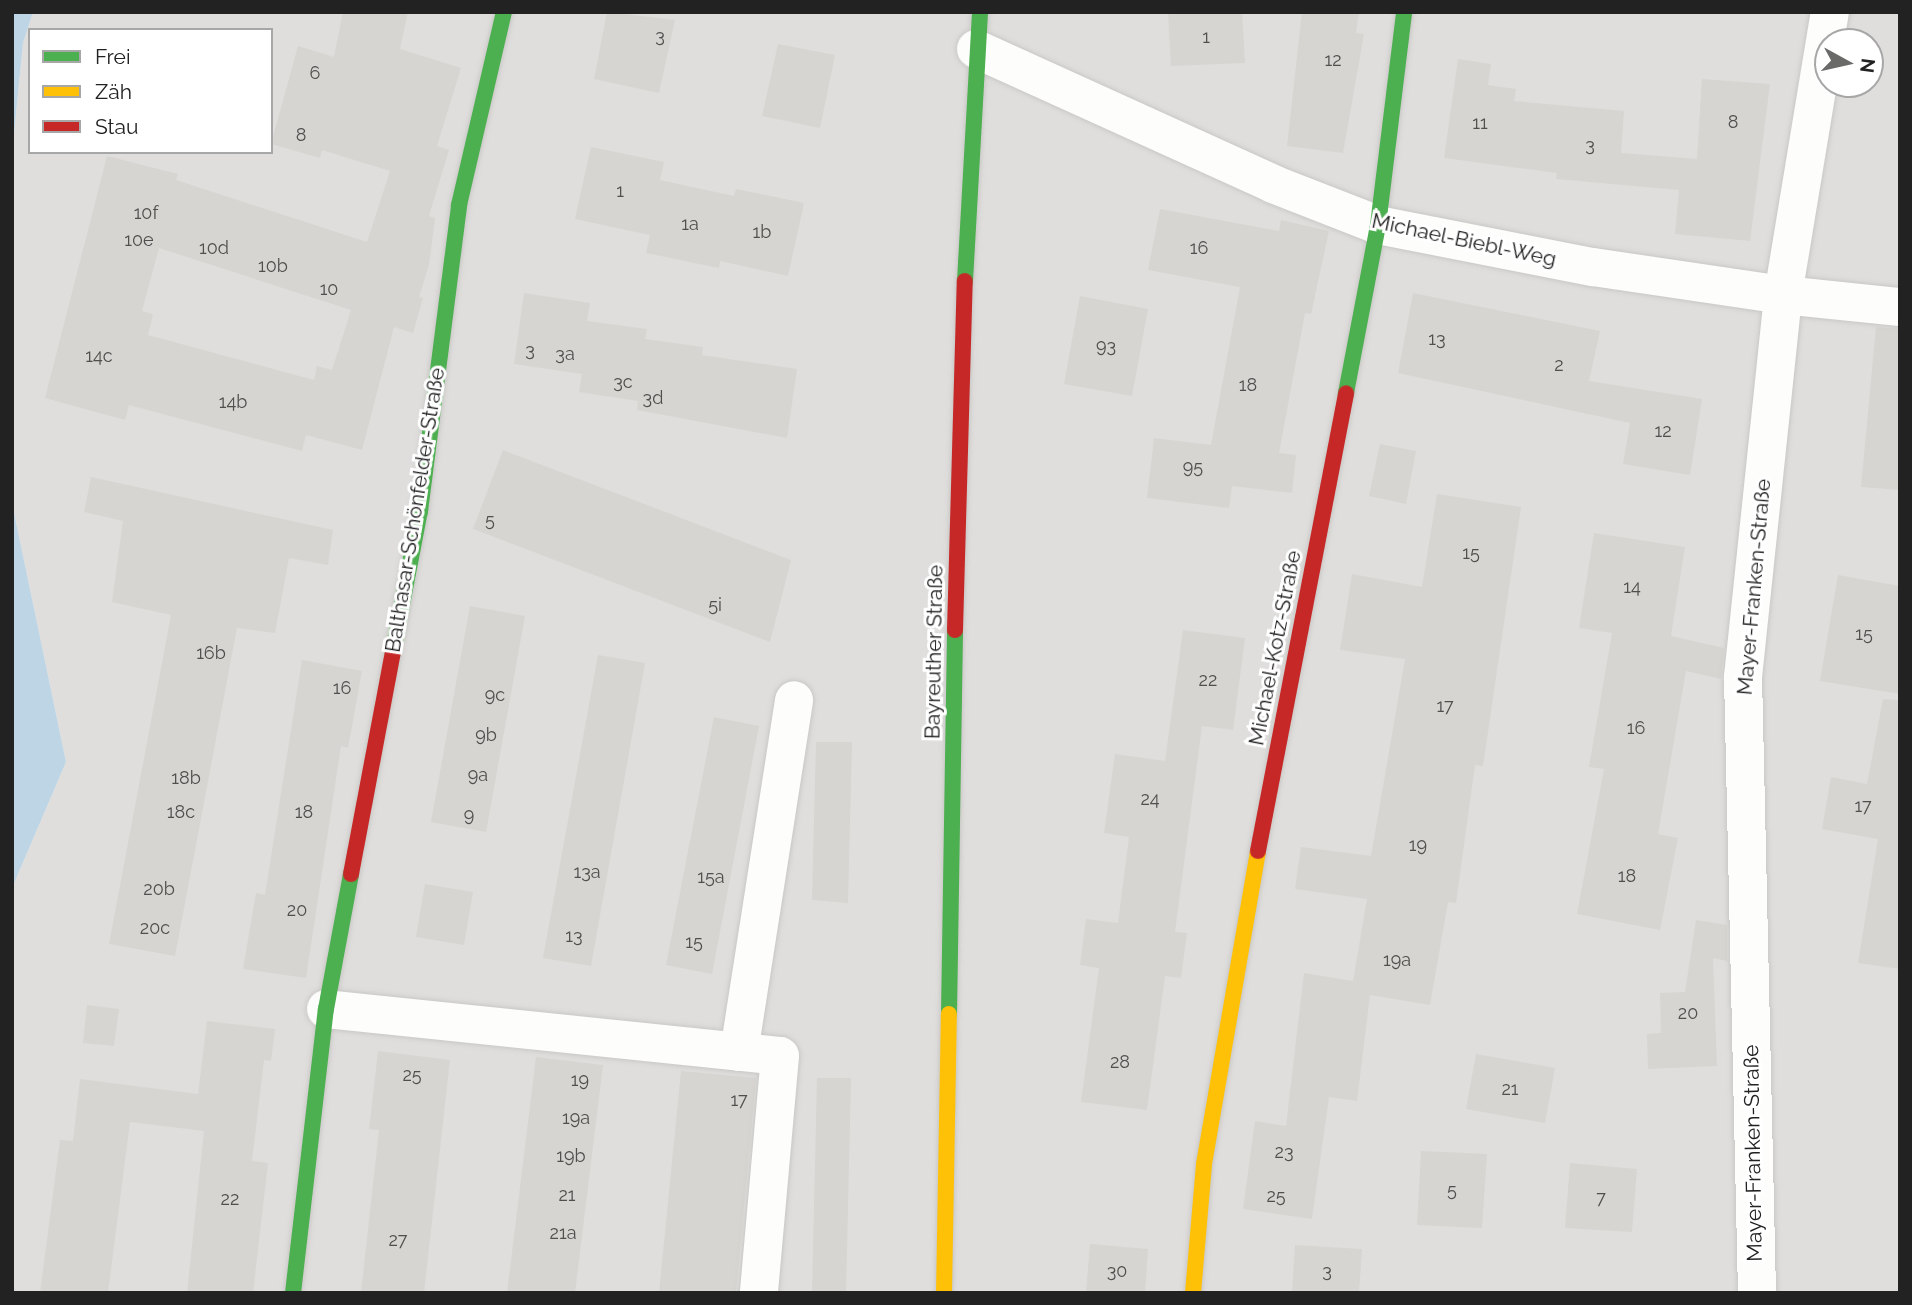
<!DOCTYPE html>
<meta charset="utf-8">
<style>
body{margin:0}
#map{position:relative;width:1912px;height:1305px;overflow:hidden;background:#f0efea;font-family:Raleway,sans-serif}
div>[style]{position:absolute}
.residential>*{inset:0;background:#dfdedc}
.water>*{inset:0;background:#bdd5e4}
.building>*{inset:0;background:#d7d5d1}
.roads{filter:drop-shadow(0 0 2px #c9c8c6) drop-shadow(0 0 2px #c9c8c6)}
.street>*{height:38px;margin:-19px;padding:0 19px;transform-origin:19px;border-radius:19px;background:#fdfdfc}
.fast>*{height:16px;margin:-8px;padding:0 8px;transform-origin:8px;border-radius:8px;background:#4caf50}
.slow>*{height:16px;margin:-8px;padding:0 8px;transform-origin:8px;border-radius:8px;background:#ffc107}
.jam>*{height:16px;margin:-8px;padding:0 8px;transform-origin:8px;border-radius:8px;background:#c62828}
span{translate:-50% -50%;white-space:nowrap;text-align:center;line-height:1.15;-webkit-text-stroke:6px #fff;paint-order:stroke}
.number-label{font-size:18px;color:#4f4f4e}
.number-label span{-webkit-text-stroke-width:0}
.street-label{font-size:21px;color:#222}
.frame{position:absolute;inset:0;border:14px solid #222;pointer-events:none}
.legend{position:absolute;left:28px;top:28px;width:245px;height:126px;box-sizing:border-box;background:#fff;border:2px solid #a7a7a7;margin:0;padding:9px 12px;list-style:none;font-size:21px;color:#222}
.legend li{display:flex;align-items:center;gap:14px;height:35px}
.legend b{width:35px;border:2px solid #a7a7a7}
.north{position:absolute;left:1814px;top:28px;width:70px;height:70px;box-sizing:border-box;background:#fff;border:2px solid #a7a7a7;border-radius:50%;rotate:98deg;font-size:19px;font-weight:700;line-height:28px;text-align:center;color:#222}
.north::after{content:'';display:block;margin:auto;width:24px;height:32px;background:#6a6a68;clip-path:polygon(50% 0,100% 100%,50% 72%,0 100%)}
</style>
<div id="map">
<div class="residential">
<div style="clip-path:polygon(evenodd,33px 12px,1900px 12px,1900px 1293px,12px 1293px,12px 888px,66px 762px,12px 503px,12px 154px,23px 43px,33px 12px,30px 30px,271px 30px,271px 152px,30px 152px,30px 30px,33px 12px,1828px 42px,1870px 42px,1870px 84px,1828px 84px,1828px 42px)"></div>
</div>
<div class="water">
<div style="clip-path:polygon(12px 12px,33px 12px,23px 43px,12px 154px)"></div>
<div style="clip-path:polygon(12px 503px,66px 762px,12px 888px)"></div>
</div>
<div class="building">
<div style="clip-path:polygon(evenodd,343px 12px,408px 12px,400px 49px,461px 68px,437px 146px,449px 150px,429px 216px,435px 218px,429px 265px,419px 297px,423px 298px,413px 333px,394px 327px,362px 450px,306px 435px,302px 451px,129px 405px,125px 420px,45px 398px,107px 156px,178px 174px,176px 180px,367px 242px,390px 171px,322px 150px,320px 158px,271px 144px,298px 46px,334px 57px,343px 12px,159px 248px,351px 310px,332px 370px,317px 366px,314px 380px,148px 335px,153px 314px,142px 311px,159px 248px)"></div>
<div style="clip-path:polygon(607px 12px,675px 20px,659px 93px,594px 79px)"></div>
<div style="clip-path:polygon(1168px 12px,1242px 12px,1245px 63px,1171px 66px)"></div>
<div style="clip-path:polygon(1302px 12px,1359px 12px,1356px 33px,1364px 34px,1343px 153px,1287px 146px)"></div>
<div style="clip-path:polygon(778px 44px,835px 55px,820px 128px,762px 116px)"></div>
<div style="clip-path:polygon(1458px 59px,1491px 64px,1488px 85px,1516px 89px,1514px 101px,1624px 111px,1621px 153px,1697px 159px,1702px 79px,1770px 84px,1750px 241px,1675px 234px,1679px 190px,1556px 179px,1557px 173px,1444px 158px)"></div>
<div style="clip-path:polygon(591px 147px,664px 162px,660px 180px,734px 196px,736px 189px,804px 203px,788px 276px,720px 261px,719px 268px,646px 253px,650px 235px,575px 219px)"></div>
<div style="clip-path:polygon(1160px 209px,1279px 231px,1281px 220px,1329px 231px,1311px 314px,1305px 313px,1279px 453px,1296px 455px,1292px 493px,1232px 486px,1229px 508px,1147px 498px,1154px 438px,1211px 445px,1240px 287px,1148px 270px)"></div>
<div style="clip-path:polygon(524px 293px,590px 303px,587px 321px,647px 329px,645px 339px,703px 347px,702px 355px,797px 369px,787px 438px,637px 410px,638px 401px,579px 392px,582px 374px,514px 364px)"></div>
<div style="clip-path:polygon(1413px 293px,1600px 331px,1589px 381px,1702px 399px,1690px 475px,1623px 464px,1630px 423px,1398px 373px)"></div>
<div style="clip-path:polygon(1080px 296px,1148px 309px,1132px 396px,1064px 384px)"></div>
<div style="clip-path:polygon(1876px 327px,1900px 329px,1900px 490px,1861px 487px)"></div>
<div style="clip-path:polygon(1380px 444px,1416px 451px,1406px 504px,1369px 496px)"></div>
<div style="clip-path:polygon(503px 450px,791px 560px,770px 642px,473px 529px)"></div>
<div style="clip-path:polygon(91px 477px,333px 530px,328px 565px,289px 558px,275px 633px,237px 628px,175px 956px,109px 944px,171px 615px,112px 602px,123px 521px,84px 512px)"></div>
<div style="clip-path:polygon(1437px 494px,1521px 507px,1483px 766px,1475px 765px,1456px 903px,1448px 902px,1430px 1005px,1370px 995px,1357px 1101px,1329px 1097px,1312px 1219px,1243px 1209px,1255px 1121px,1286px 1126px,1304px 973px,1353px 981px,1367px 899px,1295px 889px,1301px 847px,1371px 856px,1405px 659px,1340px 650px,1352px 574px,1422px 587px)"></div>
<div style="clip-path:polygon(1594px 533px,1685px 547px,1671px 636px,1724px 648px,1721px 679px,1686px 671px,1658px 834px,1678px 838px,1660px 930px,1577px 914px,1604px 769px,1589px 767px,1612px 633px,1579px 628px)"></div>
<div style="clip-path:polygon(1838px 575px,1900px 586px,1900px 694px,1820px 681px)"></div>
<div style="clip-path:polygon(470px 606px,525px 616px,486px 832px,431px 822px)"></div>
<div style="clip-path:polygon(1183px 630px,1245px 638px,1233px 730px,1202px 726px,1175px 932px,1187px 933px,1181px 978px,1165px 976px,1147px 1110px,1081px 1102px,1099px 968px,1080px 965px,1086px 919px,1118px 923px,1129px 837px,1104px 833px,1115px 754px,1165px 761px)"></div>
<div style="clip-path:polygon(598px 655px,645px 663px,591px 966px,543px 958px)"></div>
<div style="clip-path:polygon(302px 660px,362px 671px,348px 748px,341px 746px,306px 978px,243px 969px,256px 893px,265px 895px)"></div>
<div style="clip-path:polygon(1883px 699px,1900px 700px,1900px 969px,1858px 963px,1878px 839px,1822px 829px,1831px 777px,1867px 784px)"></div>
<div style="clip-path:polygon(714px 717px,759px 726px,712px 974px,666px 965px)"></div>
<div style="clip-path:polygon(816px 742px,852px 742px,848px 903px,812px 900px)"></div>
<div style="clip-path:polygon(425px 884px,473px 892px,464px 945px,416px 937px)"></div>
<div style="clip-path:polygon(1696px 920px,1727px 925px,1727px 961px,1713px 958px,1717px 1066px,1648px 1069px,1647px 1034px,1661px 1033px,1660px 993px,1685px 992px)"></div>
<div style="clip-path:polygon(87px 1005px,119px 1009px,114px 1046px,83px 1043px)"></div>
<div style="clip-path:polygon(207px 1021px,275px 1029px,271px 1061px,264px 1060px,252px 1161px,268px 1163px,253px 1293px,187px 1293px,204px 1131px,130px 1122px,108px 1293px,40px 1293px,60px 1140px,73px 1141px,80px 1079px,198px 1094px)"></div>
<div style="clip-path:polygon(378px 1051px,450px 1060px,424px 1293px,361px 1293px,379px 1130px,369px 1129px)"></div>
<div style="clip-path:polygon(1476px 1054px,1555px 1068px,1545px 1123px,1466px 1109px)"></div>
<div style="clip-path:polygon(536px 1057px,603px 1065px,575px 1293px,507px 1293px)"></div>
<div style="clip-path:polygon(681px 1071px,756px 1078px,736px 1293px,659px 1293px)"></div>
<div style="clip-path:polygon(817px 1078px,851px 1078px,846px 1293px,812px 1293px)"></div>
<div style="clip-path:polygon(1421px 1151px,1487px 1154px,1482px 1228px,1417px 1225px)"></div>
<div style="clip-path:polygon(1570px 1163px,1637px 1169px,1632px 1232px,1565px 1228px)"></div>
<div style="clip-path:polygon(1090px 1244px,1148px 1249px,1145px 1293px,1086px 1293px)"></div>
<div style="clip-path:polygon(1295px 1245px,1362px 1249px,1359px 1293px,1292px 1293px)"></div>
</div>
<div class="roads">
<div class="street">
<div style="left:976px;top:49px;width:326px;rotate:24.4deg"></div>
<div style="left:1273px;top:184px;width:113px;rotate:21.3deg"></div>
<div style="left:1378px;top:225px;width:219px;rotate:11.1deg"></div>
<div style="left:1593px;top:267px;width:192px;rotate:8.4deg"></div>
<div style="left:1783px;top:295px;width:118px;rotate:5.9deg"></div>
<div style="left:326px;top:1009px;width:456px;rotate:5.9deg"></div>
<div style="left:780px;top:1056px;width:238px;rotate:95.1deg"></div>
<div style="left:739px;top:1052px;width:356px;rotate:-81.1deg"></div>
<div style="left:1757px;top:1293px;width:616px;rotate:-91.3deg"></div>
<div style="left:1743px;top:677px;width:384px;rotate:-84deg"></div>
<div style="left:1783px;top:295px;width:287px;rotate:-80.6deg"></div>
</div>
<div class="fast">
<div style="left:965px;top:281px;width:269px;rotate:-86.8deg"></div>
<div style="left:1346px;top:393px;width:171px;rotate:-79.2deg"></div>
<div style="left:1378px;top:225px;width:215px;rotate:-83deg"></div>
<div style="left:393px;top:652px;width:144px;rotate:-79.2deg"></div>
<div style="left:420px;top:511px;width:308px;rotate:-82.7deg"></div>
<div style="left:459px;top:205px;width:198px;rotate:-76.9deg"></div>
<div style="left:949px;top:1014px;width:384px;rotate:-89.1deg"></div>
<div style="left:293px;top:1293px;width:286px;rotate:-83.4deg"></div>
<div style="left:326px;top:1009px;width:137px;rotate:-79.5deg"></div>
</div>
<div class="slow">
<div style="left:944px;top:1293px;width:279px;rotate:-89deg"></div>
<div style="left:1193px;top:1293px;width:129px;rotate:-85.1deg"></div>
<div style="left:1204px;top:1164px;width:318px;rotate:-80.2deg"></div>
</div>
<div class="jam">
<div style="left:955px;top:630px;width:349px;rotate:-88.4deg"></div>
<div style="left:1258px;top:851px;width:466px;rotate:-79.1deg"></div>
<div style="left:351px;top:874px;width:226px;rotate:-79.3deg"></div>
</div>
</div>
<div class="number-label">
<span style="left:660px;top:36px">3</span>
<span style="left:1206px;top:37px">1</span>
<span style="left:1333px;top:60px">12</span>
<span style="left:315px;top:73px">6</span>
<span style="left:1733px;top:122px">8</span>
<span style="left:1480px;top:123px">11</span>
<span style="left:301px;top:135px">8</span>
<span style="left:1590px;top:145px">3</span>
<span style="left:620px;top:191px">1</span>
<span style="left:146px;top:213px">10f</span>
<span style="left:690px;top:224px">1a</span>
<span style="left:762px;top:232px">1b</span>
<span style="left:139px;top:240px">10e</span>
<span style="left:214px;top:248px">10d</span>
<span style="left:1199px;top:248px">16</span>
<span style="left:273px;top:266px">10b</span>
<span style="left:329px;top:289px">10</span>
<span style="left:1437px;top:339px">13</span>
<span style="left:1106px;top:346px">93</span>
<span style="left:530px;top:350px">3</span>
<span style="left:565px;top:354px">3a</span>
<span style="left:99px;top:356px">14c</span>
<span style="left:1559px;top:365px">2</span>
<span style="left:623px;top:382px">3c</span>
<span style="left:1248px;top:385px">18</span>
<span style="left:653px;top:398px">3d</span>
<span style="left:233px;top:402px">14b</span>
<span style="left:1663px;top:431px">12</span>
<span style="left:1193px;top:467px">95</span>
<span style="left:490px;top:520px">5</span>
<span style="left:1471px;top:553px">15</span>
<span style="left:1632px;top:587px">14</span>
<span style="left:715px;top:605px">5i</span>
<span style="left:1864px;top:634px">15</span>
<span style="left:211px;top:653px">16b</span>
<span style="left:1208px;top:680px">22</span>
<span style="left:342px;top:688px">16</span>
<span style="left:495px;top:695px">9c</span>
<span style="left:1445px;top:706px">17</span>
<span style="left:1636px;top:728px">16</span>
<span style="left:486px;top:735px">9b</span>
<span style="left:478px;top:775px">9a</span>
<span style="left:186px;top:778px">18b</span>
<span style="left:1150px;top:799px">24</span>
<span style="left:1863px;top:806px">17</span>
<span style="left:181px;top:812px">18c</span>
<span style="left:304px;top:812px">18</span>
<span style="left:469px;top:815px">9</span>
<span style="left:1418px;top:845px">19</span>
<span style="left:587px;top:872px">13a</span>
<span style="left:1627px;top:876px">18</span>
<span style="left:711px;top:877px">15a</span>
<span style="left:159px;top:889px">20b</span>
<span style="left:297px;top:910px">20</span>
<span style="left:155px;top:928px">20c</span>
<span style="left:574px;top:936px">13</span>
<span style="left:694px;top:942px">15</span>
<span style="left:1397px;top:960px">19a</span>
<span style="left:1688px;top:1013px">20</span>
<span style="left:1120px;top:1062px">28</span>
<span style="left:412px;top:1075px">25</span>
<span style="left:580px;top:1080px">19</span>
<span style="left:1510px;top:1089px">21</span>
<span style="left:739px;top:1100px">17</span>
<span style="left:576px;top:1118px">19a</span>
<span style="left:1284px;top:1152px">23</span>
<span style="left:571px;top:1156px">19b</span>
<span style="left:1452px;top:1190px">5</span>
<span style="left:567px;top:1195px">21</span>
<span style="left:1276px;top:1196px">25</span>
<span style="left:1601px;top:1198px">7</span>
<span style="left:230px;top:1199px">22</span>
<span style="left:563px;top:1233px">21a</span>
<span style="left:398px;top:1240px">27</span>
<span style="left:1117px;top:1271px">30</span>
<span style="left:1327px;top:1271px">3</span>
</div>
<div class="street-label">
<span style="left:1464px;top:240px;rotate:12deg">Michael-Biebl-Weg</span>
<span style="left:415px;top:510px;rotate:-81deg">Balthasar-Schönfelder-Straße</span>
<span style="left:1754px;top:587px;rotate:-85deg">Mayer-Franken-Straße</span>
<span style="left:1275px;top:648px;rotate:-79deg">Michael-Kotz-Straße</span>
<span style="left:934px;top:652px;rotate:-89deg">Bayreuther Straße</span>
<span style="left:1753px;top:1153px;rotate:-91deg">Mayer-Franken-Straße</span>
</div>
<div class="frame"></div>
<ul class="legend">
<li><b style="height:9px;background:#4caf50"></b>Frei</li>
<li><b style="height:9px;background:#ffc107"></b>Zäh</li>
<li><b style="height:9px;background:#c62828"></b>Stau</li>
</ul>
<div class="north">N</div>
</div>
